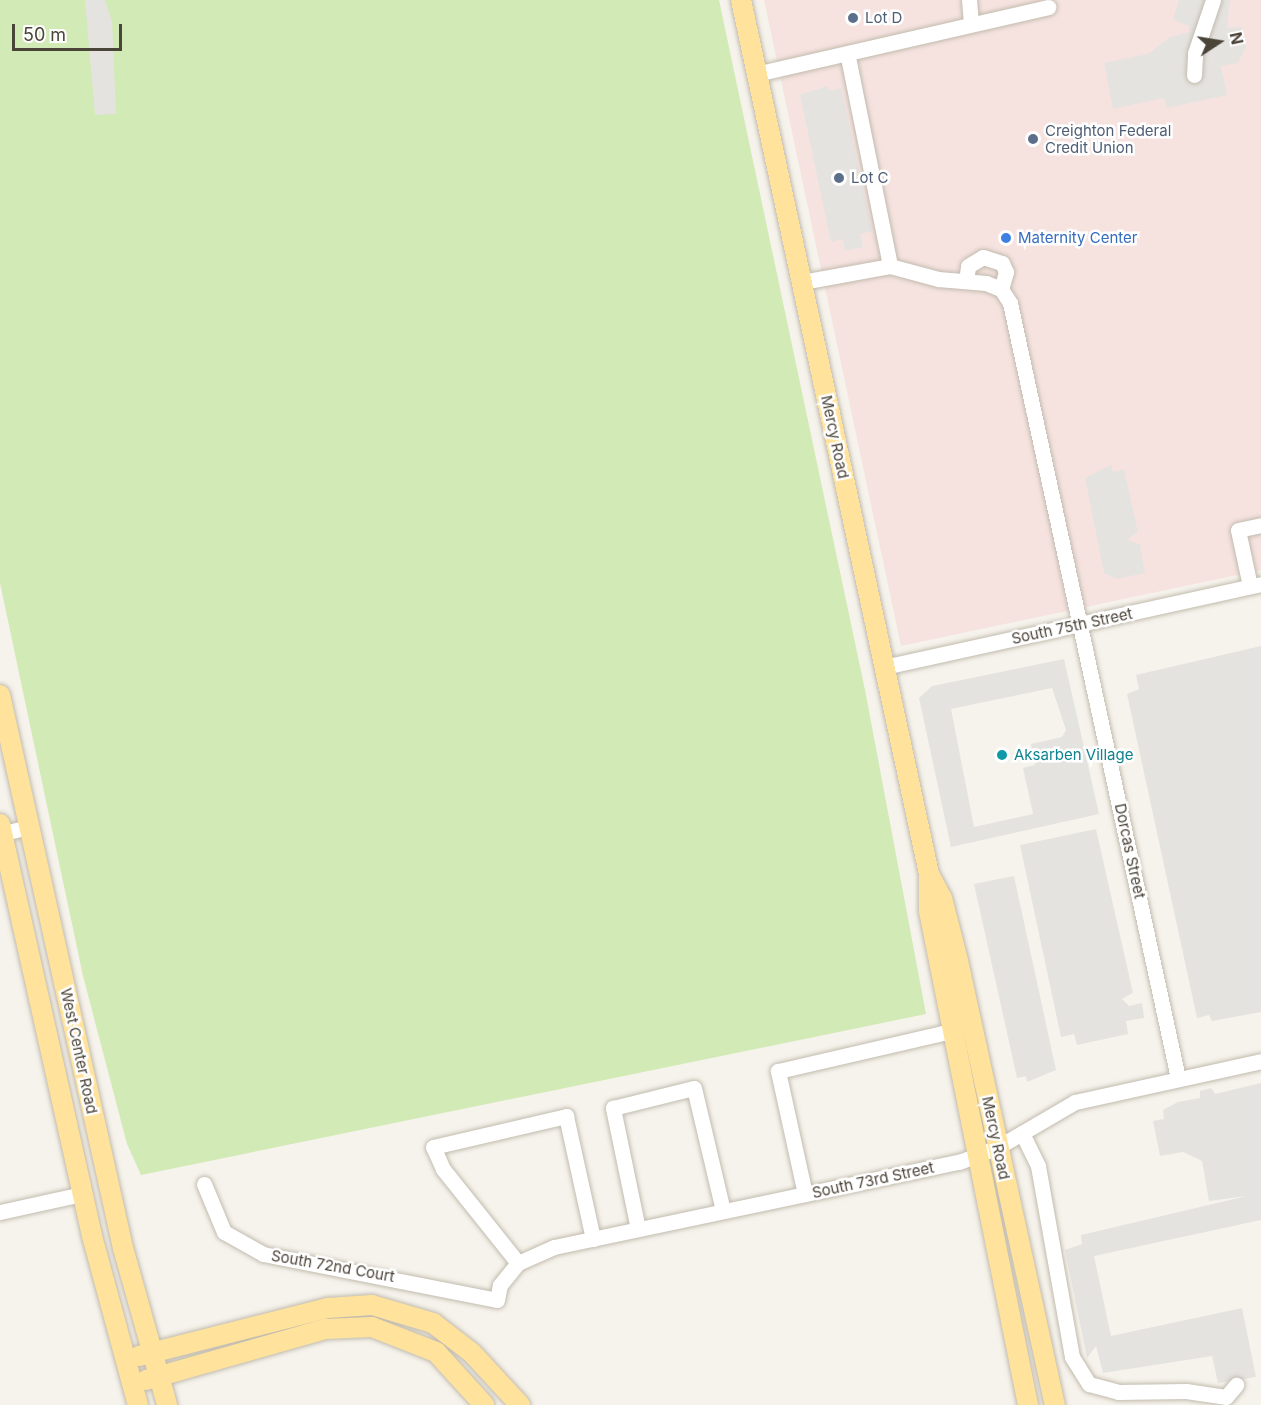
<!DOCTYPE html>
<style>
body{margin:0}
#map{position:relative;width:1261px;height:1405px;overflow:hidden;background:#f6f3ec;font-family:Inter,sans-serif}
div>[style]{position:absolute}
.medical>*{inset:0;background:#f6e3e0}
.green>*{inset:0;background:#d2eab5}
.parking>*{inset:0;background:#e5e3e0}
.roads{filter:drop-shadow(0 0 2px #c2bbae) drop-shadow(0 0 2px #c2bbae)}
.minor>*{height:15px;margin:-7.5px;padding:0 7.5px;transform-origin:7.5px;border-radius:7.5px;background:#fff}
.major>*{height:20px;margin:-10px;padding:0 10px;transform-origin:10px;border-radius:10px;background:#ffe39c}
.dots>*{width:16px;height:16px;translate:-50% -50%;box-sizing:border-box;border:3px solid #fff;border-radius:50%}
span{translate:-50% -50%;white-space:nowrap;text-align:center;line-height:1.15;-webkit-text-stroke:5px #fff;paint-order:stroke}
.service-label{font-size:15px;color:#4e5e75}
.left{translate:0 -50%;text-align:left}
.shop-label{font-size:15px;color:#366cbe}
.street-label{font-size:15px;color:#4b4439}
.culture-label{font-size:15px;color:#0d838f}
.north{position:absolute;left:1189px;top:12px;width:60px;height:60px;-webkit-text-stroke:4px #fff;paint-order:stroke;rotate:78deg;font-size:16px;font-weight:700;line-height:24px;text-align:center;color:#4b4439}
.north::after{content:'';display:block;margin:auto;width:21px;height:27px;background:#4b4439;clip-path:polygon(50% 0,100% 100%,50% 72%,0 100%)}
.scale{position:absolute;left:12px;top:24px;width:110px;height:27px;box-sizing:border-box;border:3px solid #4b4439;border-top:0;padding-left:8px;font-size:18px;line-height:21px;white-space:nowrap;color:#4b4439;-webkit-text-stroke:4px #fff;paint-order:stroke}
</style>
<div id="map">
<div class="medical">
<div style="clip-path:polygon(764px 0,1261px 0,1261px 570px,901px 646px)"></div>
</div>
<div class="green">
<div style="clip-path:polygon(0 0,719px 0,865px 690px,926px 1014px,141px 1175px,127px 1144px,83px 976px,0 583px)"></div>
</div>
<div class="parking">
<div style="clip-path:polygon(85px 0,105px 0,112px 22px,116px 114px,95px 115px)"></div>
<div style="clip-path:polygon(1179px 0,1230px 0,1227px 28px,1242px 27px,1246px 47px,1238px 63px,1221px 66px,1227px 95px,1167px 108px,1164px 98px,1113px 109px,1104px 63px,1148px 54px,1170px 37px,1189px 32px,1189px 26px,1173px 20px)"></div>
<div style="clip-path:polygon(827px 86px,830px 91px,841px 88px,872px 231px,860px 234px,863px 247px,845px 251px,843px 239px,831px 242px,800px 95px)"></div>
<div style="clip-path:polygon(1111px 465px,1113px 472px,1124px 469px,1138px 532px,1127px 540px,1140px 544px,1145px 573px,1117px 579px,1104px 573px,1085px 478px)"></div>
<div style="clip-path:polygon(1261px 646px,1261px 1012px,1212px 1021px,1209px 1015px,1197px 1018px,1127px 694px,1139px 689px,1136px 675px)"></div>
<div style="clip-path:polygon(evenodd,1064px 659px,1099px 814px,951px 847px,919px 698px,932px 686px,1064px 659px,1052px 688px,1066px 730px,1062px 737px,1031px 744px,1035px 765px,1023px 768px,1033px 814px,974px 827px,951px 709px,1052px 688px)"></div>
<div style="clip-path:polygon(1096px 829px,1133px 993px,1122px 999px,1129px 1006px,1142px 1003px,1144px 1018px,1126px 1021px,1128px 1034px,1077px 1045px,1074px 1034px,1061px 1037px,1020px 845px)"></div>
<div style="clip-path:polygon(1014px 876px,1056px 1070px,1027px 1082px,1026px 1076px,1017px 1078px,974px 884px)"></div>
<div style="clip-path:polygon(1261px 1083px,1261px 1220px,1094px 1256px,1111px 1336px,1242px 1308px,1256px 1377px,1218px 1383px,1212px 1356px,1103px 1373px,1096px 1346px,1087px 1358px,1065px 1250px,1082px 1244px,1081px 1235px,1247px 1196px,1209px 1201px,1202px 1161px,1183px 1152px,1160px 1156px,1153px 1121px,1164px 1119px,1163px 1110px,1178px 1102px,1200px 1098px,1200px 1091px,1211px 1088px,1215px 1094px)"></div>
</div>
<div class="roads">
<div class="minor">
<div style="left:969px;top:0;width:23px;rotate:85deg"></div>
<div style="left:848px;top:57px;width:213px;rotate:78.6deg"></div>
<div style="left:756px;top:74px;width:300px;rotate:-12.9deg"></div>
<div style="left:1194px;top:75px;width:22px;rotate:-87deg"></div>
<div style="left:1195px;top:53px;width:56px;rotate:-71.2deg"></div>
<div style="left:966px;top:281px;width:15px;rotate:-82deg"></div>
<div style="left:968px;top:266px;width:17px;rotate:-31deg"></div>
<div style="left:983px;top:257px;width:20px;rotate:18deg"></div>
<div style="left:1002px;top:263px;width:10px;rotate:66deg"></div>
<div style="left:1006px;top:272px;width:18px;rotate:106deg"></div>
<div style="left:802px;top:282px;width:89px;rotate:-10.3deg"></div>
<div style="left:890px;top:266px;width:50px;rotate:15.2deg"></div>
<div style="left:938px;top:279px;width:48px;rotate:4.8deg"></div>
<div style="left:986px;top:283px;width:16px;rotate:22deg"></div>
<div style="left:1001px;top:289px;width:17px;rotate:57deg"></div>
<div style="left:1010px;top:303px;width:793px;rotate:77.77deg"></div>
<div style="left:1250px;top:586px;width:57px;rotate:-102.1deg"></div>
<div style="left:1238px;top:530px;width:24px;rotate:-12deg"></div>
<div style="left:884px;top:667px;width:386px;rotate:-12.4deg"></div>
<div style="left:0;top:834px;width:30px;rotate:-14deg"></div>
<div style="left:1022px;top:1133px;width:37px;rotate:64deg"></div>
<div style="left:1038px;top:1166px;width:194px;rotate:79.9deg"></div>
<div style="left:1072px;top:1357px;width:32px;rotate:58deg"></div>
<div style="left:1089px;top:1384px;width:30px;rotate:15deg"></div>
<div style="left:1118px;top:1392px;width:68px;rotate:-0.8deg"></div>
<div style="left:1186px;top:1391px;width:40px;rotate:8.5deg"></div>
<div style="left:1226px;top:1397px;width:16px;rotate:-50deg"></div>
<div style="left:204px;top:1184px;width:52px;rotate:67.4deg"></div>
<div style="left:224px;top:1232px;width:45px;rotate:29.4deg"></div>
<div style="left:263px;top:1254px;width:238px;rotate:11.1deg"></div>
<div style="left:497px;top:1300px;width:15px;rotate:-79deg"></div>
<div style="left:500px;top:1285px;width:28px;rotate:-51deg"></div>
<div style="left:518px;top:1263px;width:39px;rotate:-24deg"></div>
<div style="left:554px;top:1247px;width:414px;rotate:-11.9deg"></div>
<div style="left:959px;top:1162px;width:42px;rotate:-21deg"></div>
<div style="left:998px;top:1147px;width:89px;rotate:-30.3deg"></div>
<div style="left:1075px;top:1102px;width:190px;rotate:-12.4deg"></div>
<div style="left:805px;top:1194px;width:126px;rotate:-102.4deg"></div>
<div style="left:778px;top:1071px;width:182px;rotate:-13deg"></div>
<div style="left:0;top:1212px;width:84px;rotate:-12.4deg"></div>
<div style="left:638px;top:1229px;width:124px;rotate:-101.7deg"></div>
<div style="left:613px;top:1108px;width:83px;rotate:-13.9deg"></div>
<div style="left:694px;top:1088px;width:126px;rotate:76.7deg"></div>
<div style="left:518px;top:1263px;width:120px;rotate:-128.6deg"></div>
<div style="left:443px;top:1169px;width:24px;rotate:-114deg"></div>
<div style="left:433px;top:1147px;width:137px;rotate:-13.1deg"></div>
<div style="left:566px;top:1116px;width:126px;rotate:77.6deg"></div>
</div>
<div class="major">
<div style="left:741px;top:0;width:894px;rotate:77.86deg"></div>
<div style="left:929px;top:874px;width:27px;rotate:62deg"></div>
<div style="left:942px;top:898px;width:65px;rotate:75.7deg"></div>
<div style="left:958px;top:961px;width:454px;rotate:77.7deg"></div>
<div style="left:0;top:695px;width:567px;rotate:77.46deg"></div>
<div style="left:123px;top:1248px;width:163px;rotate:74.3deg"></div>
<div style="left:0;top:824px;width:422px;rotate:77.4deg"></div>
<div style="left:92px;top:1236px;width:175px;rotate:74.8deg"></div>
<div style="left:929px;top:874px;width:37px;rotate:90deg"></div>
<div style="left:929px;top:911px;width:504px;rotate:78.67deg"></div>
<div style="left:139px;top:1356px;width:195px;rotate:-14.3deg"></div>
<div style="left:328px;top:1308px;width:44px;rotate:-3.9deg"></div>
<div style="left:372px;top:1305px;width:64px;rotate:16.4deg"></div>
<div style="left:433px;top:1323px;width:49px;rotate:37.6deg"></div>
<div style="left:472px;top:1353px;width:71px;rotate:47.3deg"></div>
<div style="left:146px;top:1380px;width:186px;rotate:-15.9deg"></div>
<div style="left:325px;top:1329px;width:47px;rotate:-2.4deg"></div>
<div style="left:372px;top:1327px;width:69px;rotate:21.3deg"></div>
<div style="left:436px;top:1352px;width:72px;rotate:47.8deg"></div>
</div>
</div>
<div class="dots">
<div style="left:853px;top:18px;background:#5c6f8a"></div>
<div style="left:1033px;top:139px;background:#5c6f8a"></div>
<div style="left:839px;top:178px;background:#5c6f8a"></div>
<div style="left:1006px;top:238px;background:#3f7fe0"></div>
<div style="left:1002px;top:755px;background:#0f9aa8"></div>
</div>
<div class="service-label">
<span class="left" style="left:865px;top:18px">Lot D</span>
<span class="left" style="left:1045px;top:139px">Creighton Federal<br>Credit Union</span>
<span class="left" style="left:851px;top:178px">Lot C</span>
</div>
<div class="shop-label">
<span class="left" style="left:1018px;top:238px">Maternity Center</span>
</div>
<div class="street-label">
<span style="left:835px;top:437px;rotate:78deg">Mercy Road</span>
<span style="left:1072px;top:626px;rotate:-12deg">South 75th Street</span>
<span style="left:1130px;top:851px;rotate:78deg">Dorcas Street</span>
<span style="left:79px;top:1051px;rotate:78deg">West Center Road</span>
<span style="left:996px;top:1138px;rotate:78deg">Mercy Road</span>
<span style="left:873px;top:1180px;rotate:-12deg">South 73rd Street</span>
<span style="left:333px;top:1266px;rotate:10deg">South 72nd Court</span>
</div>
<div class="culture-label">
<span class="left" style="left:1014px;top:755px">Aksarben Village</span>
</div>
<div class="north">N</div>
<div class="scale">50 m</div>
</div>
